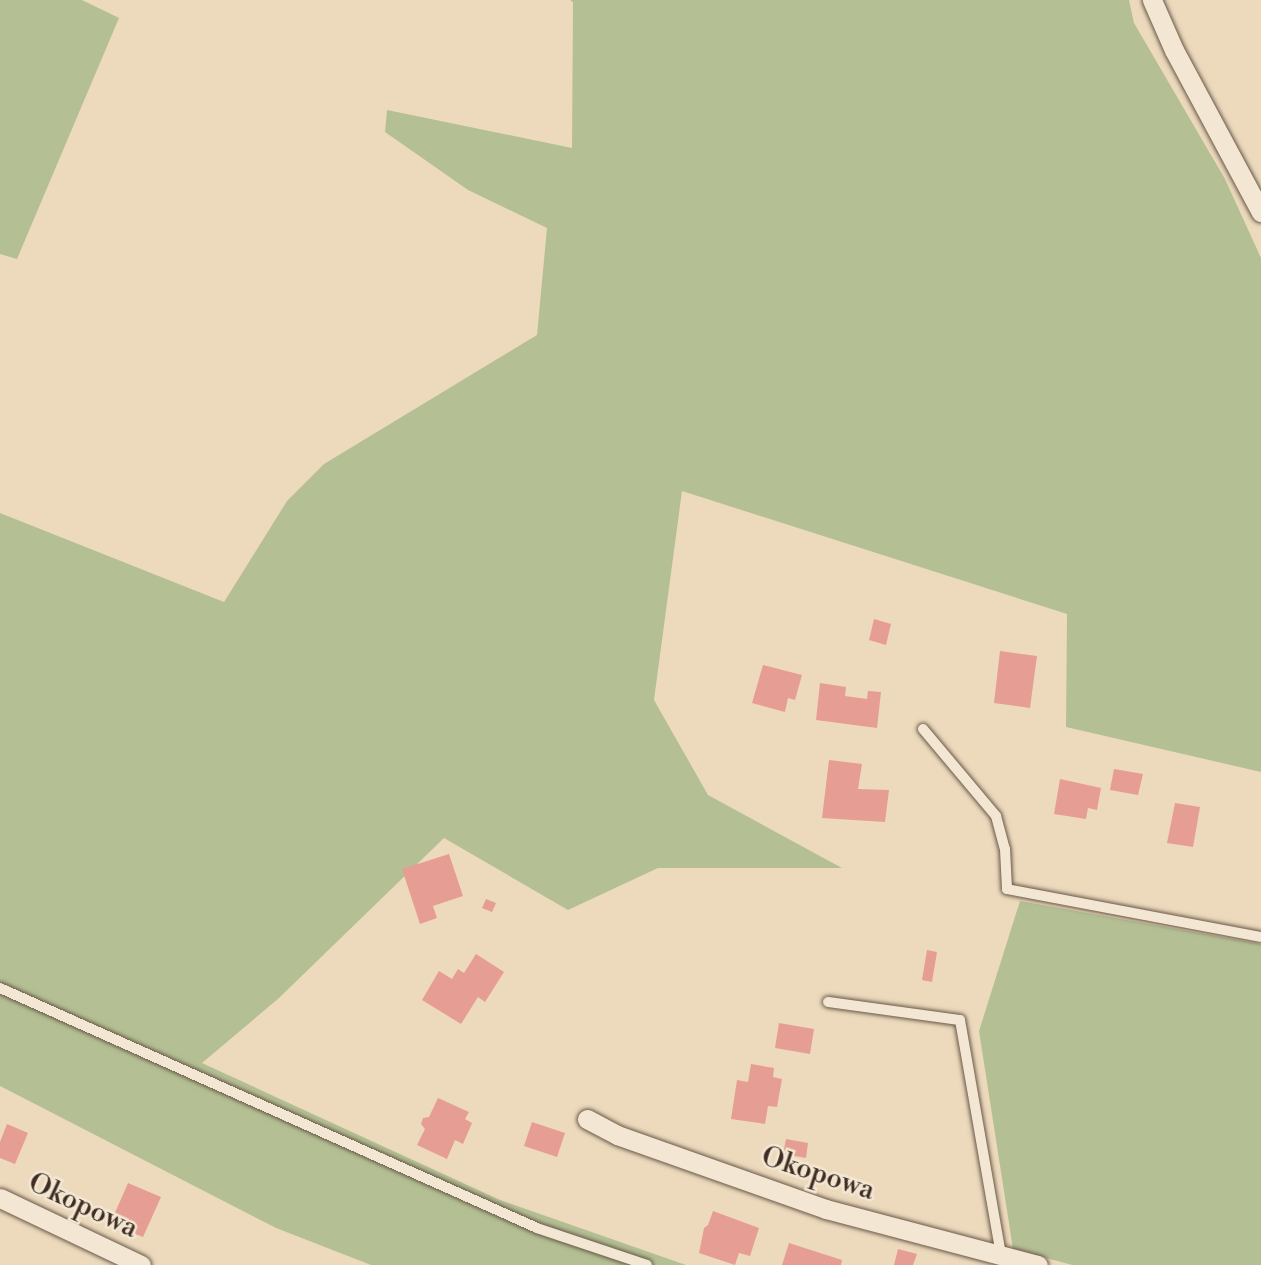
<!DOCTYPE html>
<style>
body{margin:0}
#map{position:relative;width:1261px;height:1265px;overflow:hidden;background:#eddabd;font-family:"Libre Bodoni",serif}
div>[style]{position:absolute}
.green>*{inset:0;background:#b4c094}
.building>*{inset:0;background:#e69d93}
.roads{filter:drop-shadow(0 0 2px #685848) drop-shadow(0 0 2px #685848)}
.service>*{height:10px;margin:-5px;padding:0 5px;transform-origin:5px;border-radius:5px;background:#f3e7d4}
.minor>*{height:19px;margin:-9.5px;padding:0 9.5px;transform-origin:9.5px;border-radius:9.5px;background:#f3e7d4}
span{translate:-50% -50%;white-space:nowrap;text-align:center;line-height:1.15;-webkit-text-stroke:5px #f3e7d4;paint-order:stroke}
.street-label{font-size:28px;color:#3c2c21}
</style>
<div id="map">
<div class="green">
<div style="clip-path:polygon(0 0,82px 0,119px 18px,17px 259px,0 254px)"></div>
<div style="clip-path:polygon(570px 0,1129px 0,1134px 23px,1225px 179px,1261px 258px,1261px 772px,1066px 727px,1067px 614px,682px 491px,654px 700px,708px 795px,842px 868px,658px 868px,568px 910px,444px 838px,279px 998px,202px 1063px,500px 1200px,686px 1265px,371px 1265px,276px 1228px,0 1086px,0 513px,224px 602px,287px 501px,324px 464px,537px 335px,547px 228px,468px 190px,385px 132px,387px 110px,572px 148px,573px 2px)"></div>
<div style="clip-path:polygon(1020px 901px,1261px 944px,1261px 1265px,1072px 1265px,1013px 1249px,979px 1031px)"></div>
</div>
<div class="building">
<div style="clip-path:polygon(874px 619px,891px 624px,886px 645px,869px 640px)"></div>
<div style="clip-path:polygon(1000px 651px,1037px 656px,1030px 708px,994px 703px)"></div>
<div style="clip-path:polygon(763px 665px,802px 675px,795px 700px,788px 698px,785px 712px,752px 703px)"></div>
<div style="clip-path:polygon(820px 683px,846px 687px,845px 696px,867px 699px,868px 691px,881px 692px,877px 728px,816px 720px)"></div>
<div style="clip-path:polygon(829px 760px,862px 764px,858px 789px,889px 790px,885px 822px,822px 818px)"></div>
<div style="clip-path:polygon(1114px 769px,1143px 774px,1138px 795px,1110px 790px)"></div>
<div style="clip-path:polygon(1060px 779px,1101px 788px,1097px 810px,1088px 808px,1086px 819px,1054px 814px)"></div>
<div style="clip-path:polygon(1175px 803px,1200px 807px,1193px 847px,1167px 843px)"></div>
<div style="clip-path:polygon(449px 854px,463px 896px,433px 906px,437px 918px,420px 924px,402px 869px)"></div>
<div style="clip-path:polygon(486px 899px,496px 903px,492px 912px,482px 908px)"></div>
<div style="clip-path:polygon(927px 950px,937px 952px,932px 982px,922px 980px)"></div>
<div style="clip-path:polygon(476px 954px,504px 972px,485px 1002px,478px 997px,461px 1024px,422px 1000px,439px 971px,452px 979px,458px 969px,464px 973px)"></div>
<div style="clip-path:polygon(779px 1023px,814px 1029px,810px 1054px,775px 1048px)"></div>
<div style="clip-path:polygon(751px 1064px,774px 1068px,773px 1077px,782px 1079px,777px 1107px,768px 1106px,765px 1124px,731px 1119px,737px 1080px,748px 1082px)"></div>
<div style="clip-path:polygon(438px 1098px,469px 1112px,465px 1119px,472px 1123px,463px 1144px,455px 1140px,447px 1159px,417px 1145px,425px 1129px,421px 1124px,423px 1118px,429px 1117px)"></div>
<div style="clip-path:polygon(532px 1122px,565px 1133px,557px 1157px,524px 1146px)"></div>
<div style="clip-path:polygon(7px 1124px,28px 1133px,15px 1164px,0 1158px,0 1142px)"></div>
<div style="clip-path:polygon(786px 1139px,808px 1143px,806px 1158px,783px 1154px)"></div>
<div style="clip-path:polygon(128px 1183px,161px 1197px,143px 1237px,125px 1230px,129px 1221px,114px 1215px)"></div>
<div style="clip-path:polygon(713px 1211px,759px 1228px,750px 1256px,739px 1253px,735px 1265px,699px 1253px,704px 1228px,708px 1225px)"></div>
<div style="clip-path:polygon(789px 1243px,842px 1260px,841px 1265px,782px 1265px)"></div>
<div style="clip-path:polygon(898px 1249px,917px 1254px,913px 1265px,894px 1265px)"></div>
</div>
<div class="roads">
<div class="service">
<div style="left:923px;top:729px;width:114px;rotate:50deg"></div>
<div style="left:996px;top:816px;width:34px;rotate:75deg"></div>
<div style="left:1005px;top:849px;width:40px;rotate:87.1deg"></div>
<div style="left:1007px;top:889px;width:258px;rotate:10.7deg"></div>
<div style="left:0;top:988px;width:588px;rotate:24.08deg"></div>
<div style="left:537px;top:1228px;width:116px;rotate:18.6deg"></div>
<div style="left:828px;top:1002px;width:133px;rotate:7.8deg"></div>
<div style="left:960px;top:1020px;width:239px;rotate:80.1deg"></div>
</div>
<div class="minor">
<div style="left:1152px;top:0;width:55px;rotate:66.3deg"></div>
<div style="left:1174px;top:50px;width:184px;rotate:61.8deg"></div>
<div style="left:587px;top:1119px;width:34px;rotate:28deg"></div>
<div style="left:617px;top:1135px;width:222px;rotate:19.5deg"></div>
<div style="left:826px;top:1209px;width:219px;rotate:14.8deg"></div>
<div style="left:0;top:1198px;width:156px;rotate:25.4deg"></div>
</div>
</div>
<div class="street-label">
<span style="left:818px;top:1174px;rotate:18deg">Okopowa</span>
<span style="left:83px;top:1206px;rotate:25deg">Okopowa</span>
</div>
</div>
